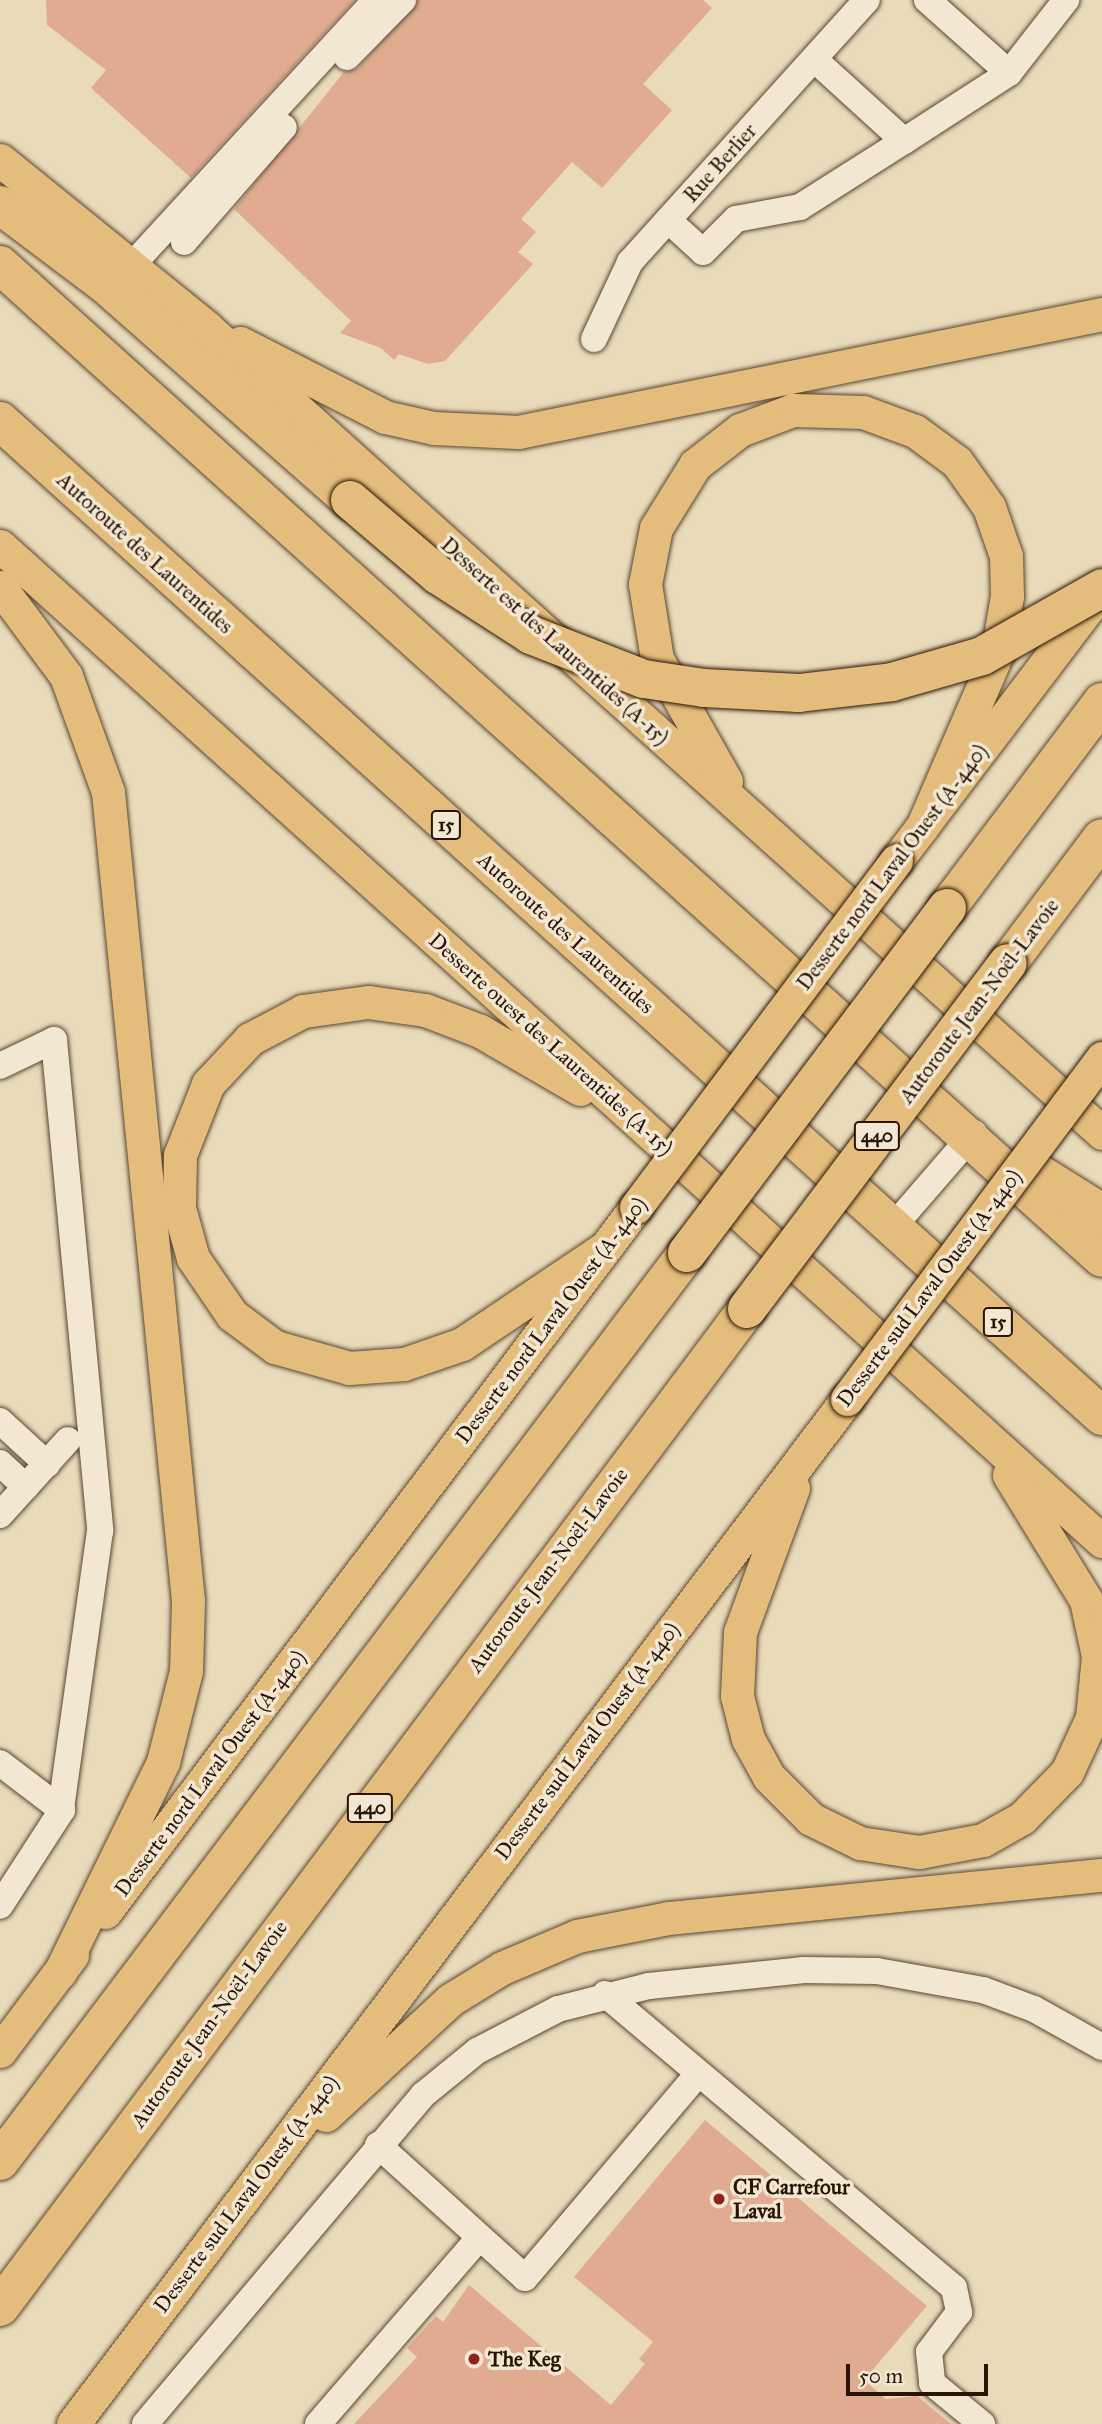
<!DOCTYPE html>
<meta charset="utf-8">
<style>
body{margin:0}
#map{position:relative;width:1102px;height:2424px;overflow:hidden;background:#e9dab9;font-family:"IM FELL Great Primer",serif}
div>[style]{position:absolute}
.building>*{inset:0;background:#e0ab90}
.roads{filter:drop-shadow(0 0 2px #594632) drop-shadow(0 0 2px #594632)}
.minor>*{height:26px;margin:-13px;padding:0 13px;transform-origin:13px;border-radius:13px;background:#f1e7d2}
.major>*{height:33px;margin:-16.5px;padding:0 16.5px;transform-origin:16.5px;border-radius:16.5px;background:#e4bd7c}
.highway>*{height:38px;margin:-19px;padding:0 19px;transform-origin:19px;border-radius:19px;background:#e4bd7c}
.bridges{filter:drop-shadow(0 0 2px #291405) drop-shadow(0 0 2px #291405)}
.major-bridge>*{height:33px;margin:-16.5px;padding:0 16.5px;transform-origin:16.5px;border-radius:16.5px;background:#e4bd7c}
.highway-bridge>*{height:38px;margin:-19px;padding:0 19px;transform-origin:19px;border-radius:19px;background:#e4bd7c}
.dots>*{width:19px;height:19px;translate:-50% -50%;box-sizing:border-box;border:4px solid #f1e7d2;border-radius:50%}
span{translate:-50% -50%;white-space:nowrap;text-align:center;line-height:1.15;-webkit-text-stroke:7px #f1e7d2;paint-order:stroke}
.shield-label span{padding:2px 5px;background:#f1e7d2;border:2px solid;border-radius:5px;-webkit-text-stroke-width:0}
.shield-label{font-size:19px;color:#291405;font-weight:700}
.street-label{font-size:21px;color:#291405}
.poi-label{font-size:21px;color:#291405;font-weight:700}
.left{translate:0 -50%;text-align:left}
.scale{position:absolute;left:846px;top:2364px;width:142px;height:32px;box-sizing:border-box;border:4px solid #291405;border-top:0;padding-left:9px;font-size:21px;line-height:24px;white-space:nowrap;color:#291405;-webkit-text-stroke:5px #f1e7d2;paint-order:stroke}
</style>
<div id="map">
<div class="building">
<div style="clip-path:polygon(46px 0,355px 0,191px 178px,91px 88px,106px 70px,47px 25px)"></div>
<div style="clip-path:polygon(418px 0,703px 0,712px 8px,643px 84px,672px 110px,602px 188px,572px 162px,521px 219px,536px 232px,518px 252px,533px 264px,445px 361px,428px 364px,399px 354px,394px 360px,381px 348px,340px 333px,351px 321px,234px 209px,344px 72px,358px 68px)"></div>
<div style="clip-path:polygon(705px 2120px,927px 2306px,864px 2380px,886px 2399px,917px 2396px,951px 2424px,354px 2424px,417px 2357px,407px 2348px,436px 2316px,443px 2322px,469px 2285px,611px 2405px,645px 2364px,639px 2359px,653px 2342px,574px 2277px)"></div>
</div>
<div class="roads">
<div class="minor">
<div style="left:347px;top:57px;width:80px;rotate:-45.5deg"></div>
<div style="left:814px;top:59px;width:122px;rotate:42.3deg"></div>
<div style="left:904px;top:141px;width:125px;rotate:-32.9deg"></div>
<div style="left:1009px;top:73px;width:110px;rotate:-138.3deg"></div>
<div style="left:1009px;top:73px;width:93px;rotate:-52deg"></div>
<div style="left:668px;top:220px;width:47px;rotate:42.4deg"></div>
<div style="left:703px;top:252px;width:47px;rotate:-45deg"></div>
<div style="left:736px;top:219px;width:65px;rotate:-10.6deg"></div>
<div style="left:800px;top:207px;width:123px;rotate:-32.4deg"></div>
<div style="left:184px;top:242px;width:152px;rotate:-49deg"></div>
<div style="left:133px;top:264px;width:359px;rotate:-47.4deg"></div>
<div style="left:594px;top:339px;width:85px;rotate:-64.9deg"></div>
<div style="left:630px;top:262px;width:353px;rotate:-47.9deg"></div>
<div style="left:0;top:1066px;width:60px;rotate:-25.7deg"></div>
<div style="left:54px;top:1040px;width:493px;rotate:84.6deg"></div>
<div style="left:100px;top:1531px;width:282px;rotate:98deg"></div>
<div style="left:893px;top:1227px;width:124px;rotate:-49.2deg"></div>
<div style="left:0;top:1421px;width:64px;rotate:42.5deg"></div>
<div style="left:0;top:1463px;width:35px;rotate:43deg"></div>
<div style="left:0;top:1515px;width:101px;rotate:-47.8deg"></div>
<div style="left:0;top:1763px;width:78px;rotate:37.2deg"></div>
<div style="left:62px;top:1810px;width:114px;rotate:122.9deg"></div>
<div style="left:605px;top:1994px;width:456px;rotate:40.1deg"></div>
<div style="left:954px;top:2288px;width:25px;rotate:78deg"></div>
<div style="left:959px;top:2312px;width:50px;rotate:126.9deg"></div>
<div style="left:929px;top:2352px;width:31px;rotate:84deg"></div>
<div style="left:932px;top:2383px;width:65px;rotate:39.4deg"></div>
<div style="left:378px;top:2145px;width:198px;rotate:42.1deg"></div>
<div style="left:525px;top:2278px;width:266px;rotate:-49.7deg"></div>
<div style="left:145px;top:2424px;width:431px;rotate:-49.8deg"></div>
<div style="left:423px;top:2095px;width:70px;rotate:-39.2deg"></div>
<div style="left:477px;top:2051px;width:91px;rotate:-27.4deg"></div>
<div style="left:558px;top:2009px;width:94px;rotate:-14.2deg"></div>
<div style="left:649px;top:1986px;width:156px;rotate:-5.9deg"></div>
<div style="left:804px;top:1970px;width:73px;rotate:0.8deg"></div>
<div style="left:877px;top:1971px;width:108px;rotate:10.2deg"></div>
<div style="left:983px;top:1990px;width:54px;rotate:20.4deg"></div>
<div style="left:1034px;top:2009px;width:78px;rotate:29.2deg"></div>
<div style="left:318px;top:2424px;width:246px;rotate:-49.1deg"></div>
</div>
<div class="major">
<div style="left:0;top:160px;width:265px;rotate:39deg"></div>
<div style="left:206px;top:327px;width:1205px;rotate:41.97deg"></div>
<div style="left:240px;top:343px;width:163px;rotate:27deg"></div>
<div style="left:385px;top:417px;width:50px;rotate:12.7deg"></div>
<div style="left:434px;top:428px;width:84px;rotate:2.7deg"></div>
<div style="left:518px;top:432px;width:596px;rotate:-11.42deg"></div>
<div style="left:0;top:546px;width:1485px;rotate:42.08deg"></div>
<div style="left:0;top:587px;width:111px;rotate:53.4deg"></div>
<div style="left:66px;top:676px;width:123px;rotate:70.1deg"></div>
<div style="left:108px;top:792px;width:812px;rotate:84.35deg"></div>
<div style="left:188px;top:1600px;width:71px;rotate:91.6deg"></div>
<div style="left:186px;top:1671px;width:94px;rotate:104.2deg"></div>
<div style="left:163px;top:1762px;width:234px;rotate:116.1deg"></div>
<div style="left:726px;top:781px;width:140px;rotate:-119.5deg"></div>
<div style="left:657px;top:659px;width:76px;rotate:-99.1deg"></div>
<div style="left:645px;top:584px;width:57px;rotate:-78.9deg"></div>
<div style="left:656px;top:528px;width:74px;rotate:-58.2deg"></div>
<div style="left:695px;top:465px;width:57px;rotate:-37.9deg"></div>
<div style="left:740px;top:430px;width:57px;rotate:-20.7deg"></div>
<div style="left:793px;top:410px;width:70px;rotate:1.6deg"></div>
<div style="left:863px;top:412px;width:55px;rotate:20.1deg"></div>
<div style="left:915px;top:431px;width:52px;rotate:36.4deg"></div>
<div style="left:957px;top:462px;width:55px;rotate:54.6deg"></div>
<div style="left:989px;top:507px;width:52px;rotate:70.9deg"></div>
<div style="left:1006px;top:556px;width:40px;rotate:88.6deg"></div>
<div style="left:1007px;top:596px;width:59px;rotate:99.8deg"></div>
<div style="left:997px;top:654px;width:189px;rotate:113.4deg"></div>
<div style="left:896px;top:861px;width:340px;rotate:-52.8deg"></div>
<div style="left:580px;top:1089px;width:116px;rotate:-149.9deg"></div>
<div style="left:480px;top:1031px;width:59px;rotate:-159.1deg"></div>
<div style="left:425px;top:1010px;width:58px;rotate:-172deg"></div>
<div style="left:368px;top:1002px;width:66px;rotate:172.1deg"></div>
<div style="left:303px;top:1011px;width:60px;rotate:152.2deg"></div>
<div style="left:250px;top:1039px;width:62px;rotate:133deg"></div>
<div style="left:208px;top:1084px;width:76px;rotate:111.5deg"></div>
<div style="left:180px;top:1155px;width:53px;rotate:91.1deg"></div>
<div style="left:179px;top:1208px;width:52px;rotate:74.4deg"></div>
<div style="left:193px;top:1258px;width:69px;rotate:55.6deg"></div>
<div style="left:232px;top:1315px;width:54px;rotate:36.7deg"></div>
<div style="left:275px;top:1347px;width:77px;rotate:15.8deg"></div>
<div style="left:349px;top:1368px;width:55px;rotate:-4.2deg"></div>
<div style="left:404px;top:1364px;width:61px;rotate:-19deg"></div>
<div style="left:462px;top:1344px;width:172px;rotate:-33.9deg"></div>
<div style="left:793px;top:1488px;width:153px;rotate:110.2deg"></div>
<div style="left:740px;top:1632px;width:64px;rotate:92.7deg"></div>
<div style="left:737px;top:1696px;width:44px;rotate:75.7deg"></div>
<div style="left:748px;top:1739px;width:43px;rotate:61.1deg"></div>
<div style="left:769px;top:1777px;width:59px;rotate:45deg"></div>
<div style="left:811px;top:1819px;width:55px;rotate:26.1deg"></div>
<div style="left:860px;top:1843px;width:60px;rotate:8.7deg"></div>
<div style="left:919px;top:1852px;width:65px;rotate:-10.6deg"></div>
<div style="left:983px;top:1840px;width:45px;rotate:-29.4deg"></div>
<div style="left:1022px;top:1818px;width:64px;rotate:-45.6deg"></div>
<div style="left:1067px;top:1772px;width:60px;rotate:-65.2deg"></div>
<div style="left:1092px;top:1718px;width:62px;rotate:-84.5deg"></div>
<div style="left:1098px;top:1656px;width:57px;rotate:-102.1deg"></div>
<div style="left:1086px;top:1600px;width:147px;rotate:-121.6deg"></div>
<div style="left:105px;top:1912px;width:883px;rotate:-53.01deg"></div>
<div style="left:0;top:2051px;width:120px;rotate:-53.1deg"></div>
<div style="left:326px;top:2115px;width:169px;rotate:-42.8deg"></div>
<div style="left:450px;top:2000px;width:61px;rotate:-31.6deg"></div>
<div style="left:502px;top:1968px;width:82px;rotate:-23.1deg"></div>
<div style="left:577px;top:1936px;width:94px;rotate:-11.1deg"></div>
<div style="left:669px;top:1918px;width:435px;rotate:-5.7deg"></div>
<div style="left:73px;top:2424px;width:1284px;rotate:-52.94deg"></div>
</div>
<div class="highway">
<div style="left:0;top:205px;width:131px;rotate:37deg"></div>
<div style="left:105px;top:284px;width:327px;rotate:41.4deg"></div>
<div style="left:0;top:265px;width:1483px;rotate:42.02deg"></div>
<div style="left:0;top:421px;width:1485px;rotate:42.08deg"></div>
<div style="left:947px;top:908px;width:258px;rotate:-53deg"></div>
<div style="left:1008px;top:963px;width:156px;rotate:-53.1deg"></div>
<div style="left:1027px;top:1166px;width:89px;rotate:32.1deg"></div>
<div style="left:0;top:2161px;width:1139px;rotate:-52.89deg"></div>
<div style="left:0;top:2307px;width:1247px;rotate:-53.19deg"></div>
</div>
</div>
<div class="bridges">
<div class="major-bridge">
<div style="left:636px;top:1207px;width:433px;rotate:-53.1deg"></div>
<div style="left:847px;top:1399px;width:426px;rotate:-53.2deg"></div>
</div>
<div class="highway-bridge">
<div style="left:350px;top:500px;width:116px;rotate:40.4deg"></div>
<div style="left:438px;top:575px;width:111px;rotate:32.8deg"></div>
<div style="left:531px;top:635px;width:121px;rotate:21.3deg"></div>
<div style="left:644px;top:679px;width:61px;rotate:8.5deg"></div>
<div style="left:704px;top:688px;width:95px;rotate:3deg"></div>
<div style="left:799px;top:693px;width:94px;rotate:-6.7deg"></div>
<div style="left:892px;top:682px;width:94px;rotate:-16.1deg"></div>
<div style="left:982px;top:656px;width:138px;rotate:-29.5deg"></div>
<div style="left:687px;top:1253px;width:432px;rotate:-53deg"></div>
<div style="left:747px;top:1309px;width:433px;rotate:-53deg"></div>
</div>
</div>
<div class="dots">
<div style="left:719px;top:2199px;background:#8f2418"></div>
<div style="left:474px;top:2359px;background:#8f2418"></div>
</div>
<div class="shield-label">
<span style="left:446px;top:825px">15</span>
<span style="left:877px;top:1136px">440</span>
<span style="left:998px;top:1322px">15</span>
<span style="left:370px;top:1808px">440</span>
</div>
<div class="street-label">
<span style="left:720px;top:163px;rotate:-48deg">Rue Berlier</span>
<span style="left:145px;top:553px;rotate:42deg">Autoroute des Laurentides</span>
<span style="left:555px;top:641px;rotate:42deg">Desserte est des Laurentides (A-15)</span>
<span style="left:892px;top:867px;rotate:-53deg">Desserte nord Laval Ouest (A-440)</span>
<span style="left:566px;top:933px;rotate:42deg">Autoroute des Laurentides</span>
<span style="left:979px;top:1001px;rotate:-53deg">Autoroute Jean-Noël-Lavoie</span>
<span style="left:551px;top:1044px;rotate:42deg">Desserte ouest des Laurentides (A-15)</span>
<span style="left:929px;top:1288px;rotate:-53deg">Desserte sud Laval Ouest (A-440)</span>
<span style="left:551px;top:1320px;rotate:-53deg">Desserte nord Laval Ouest (A-440)</span>
<span style="left:548px;top:1570px;rotate:-53deg">Autoroute Jean-Noël-Lavoie</span>
<span style="left:587px;top:1741px;rotate:-53deg">Desserte sud Laval Ouest (A-440)</span>
<span style="left:210px;top:1773px;rotate:-53deg">Desserte nord Laval Ouest (A-440)</span>
<span style="left:209px;top:2024px;rotate:-54deg">Autoroute Jean-Noël-Lavoie</span>
<span style="left:246px;top:2194px;rotate:-53deg">Desserte sud Laval Ouest (A-440)</span>
</div>
<div class="poi-label">
<span class="left" style="left:733px;top:2199px">CF Carrefour<br>Laval</span>
<span class="left" style="left:488px;top:2359px">The Keg</span>
</div>
<div class="scale">50 m</div>
</div>
